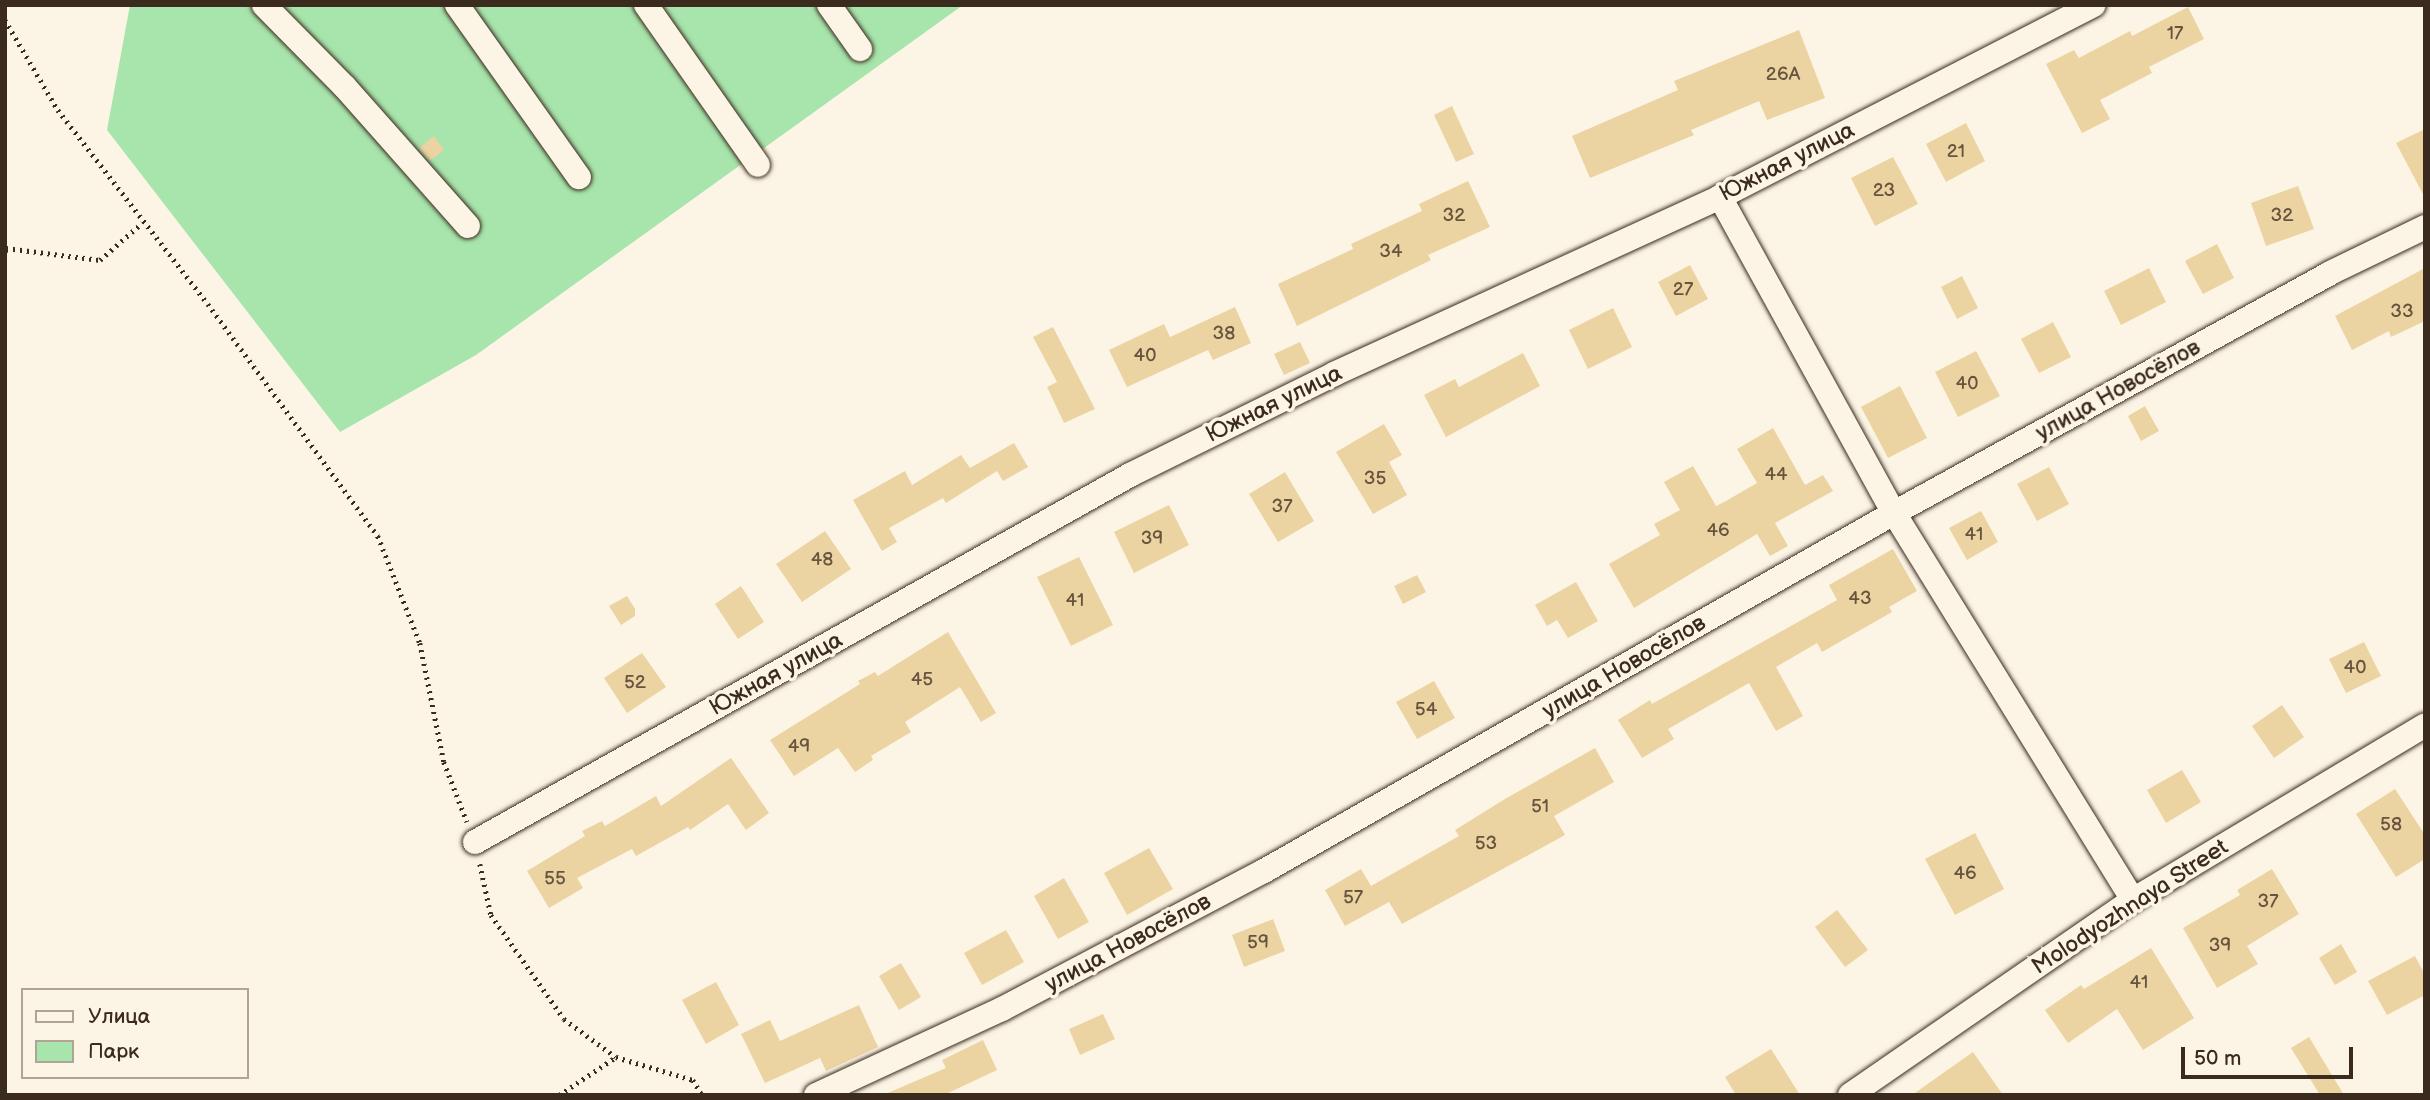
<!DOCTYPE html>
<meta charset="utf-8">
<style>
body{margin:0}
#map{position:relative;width:2430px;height:1100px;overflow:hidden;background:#fcf5e5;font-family:"Balsamiq Sans",sans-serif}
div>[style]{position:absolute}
.green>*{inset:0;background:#a7e5ac}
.building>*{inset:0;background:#ecd3a2}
.path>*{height:4.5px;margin-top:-2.25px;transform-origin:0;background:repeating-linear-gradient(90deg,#3b2a1e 0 2px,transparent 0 7px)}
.roads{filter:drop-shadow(0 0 2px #3b2a1e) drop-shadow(0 0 2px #3b2a1e)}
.minor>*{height:24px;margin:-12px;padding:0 12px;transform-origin:12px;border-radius:12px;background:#fcf5e5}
span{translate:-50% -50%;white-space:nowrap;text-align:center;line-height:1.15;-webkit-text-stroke:7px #fcf5e5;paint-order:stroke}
.number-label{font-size:19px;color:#67543f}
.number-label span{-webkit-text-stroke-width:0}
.street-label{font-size:23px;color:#3b2a1e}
.frame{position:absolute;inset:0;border:7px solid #3b2a1e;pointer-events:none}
.legend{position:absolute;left:21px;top:988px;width:228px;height:91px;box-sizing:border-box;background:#fcf5e5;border:2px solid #afa495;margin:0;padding:9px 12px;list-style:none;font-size:21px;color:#3b2a1e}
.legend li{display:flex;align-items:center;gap:14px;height:35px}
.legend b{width:35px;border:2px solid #afa495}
.scale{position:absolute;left:2181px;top:1047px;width:172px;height:32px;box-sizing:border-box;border:4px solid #3b2a1e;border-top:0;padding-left:9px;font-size:21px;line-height:24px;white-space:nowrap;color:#3b2a1e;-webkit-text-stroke:5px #fcf5e5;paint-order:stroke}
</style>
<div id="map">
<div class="green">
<div style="clip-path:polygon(130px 5px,963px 5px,476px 355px,340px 432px,107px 130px)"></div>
</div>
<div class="building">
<div style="clip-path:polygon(2188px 7px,2204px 39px,2149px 67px,2152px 73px,2100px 100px,2110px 119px,2082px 133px,2046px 64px,2074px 50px,2079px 58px,2130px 31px,2132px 36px)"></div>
<div style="clip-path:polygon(1799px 30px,1825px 98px,1767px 120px,1759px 101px,1691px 130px,1694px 135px,1590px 178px,1572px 136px,1678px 90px,1674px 81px)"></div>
<div style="clip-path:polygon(1452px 106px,1474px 154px,1456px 162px,1434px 115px)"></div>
<div style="clip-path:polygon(1966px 123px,1985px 161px,1946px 182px,1926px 144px)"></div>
<div style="clip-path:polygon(2425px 129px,2425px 198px,2396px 143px)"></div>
<div style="clip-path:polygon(434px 136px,444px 150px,430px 161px,419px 148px)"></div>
<div style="clip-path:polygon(1893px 157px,1918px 204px,1875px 226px,1851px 178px)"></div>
<div style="clip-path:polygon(1468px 181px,1490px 227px,1428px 255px,1431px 260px,1297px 326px,1278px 284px,1353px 249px,1351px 244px,1422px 211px,1419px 204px)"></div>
<div style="clip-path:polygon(2298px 186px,2314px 229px,2266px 246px,2251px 203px)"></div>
<div style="clip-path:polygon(2217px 244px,2234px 278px,2203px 294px,2185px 261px)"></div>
<div style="clip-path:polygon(1690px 265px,1708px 299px,1676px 316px,1658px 282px)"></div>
<div style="clip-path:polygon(2149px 268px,2166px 302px,2121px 325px,2104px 291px)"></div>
<div style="clip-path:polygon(2425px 268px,2425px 321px,2391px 337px,2389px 331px,2352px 350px,2335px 316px)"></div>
<div style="clip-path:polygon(1962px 276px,1978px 308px,1957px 319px,1941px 287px)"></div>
<div style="clip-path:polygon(1235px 307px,1251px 343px,1213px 360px,1208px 350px,1127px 387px,1109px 350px,1164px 324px,1170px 337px)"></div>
<div style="clip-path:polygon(1613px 308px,1632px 347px,1588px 369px,1569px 330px)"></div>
<div style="clip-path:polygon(2053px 322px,2071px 357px,2039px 373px,2021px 339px)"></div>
<div style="clip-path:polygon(1053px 327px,1095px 409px,1064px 423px,1047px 387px,1057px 382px,1033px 337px)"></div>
<div style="clip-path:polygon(1300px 342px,1310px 363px,1284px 375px,1274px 354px)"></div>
<div style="clip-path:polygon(1976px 351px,2000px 396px,1958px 417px,1935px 372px)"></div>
<div style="clip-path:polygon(1523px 353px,1540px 386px,1446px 437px,1424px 395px,1455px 379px,1459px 387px)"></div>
<div style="clip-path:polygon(1900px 386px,1927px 438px,1888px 458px,1861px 407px)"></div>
<div style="clip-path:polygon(2145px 406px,2159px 431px,2141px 441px,2128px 416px)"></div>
<div style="clip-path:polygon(1384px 424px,1402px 455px,1389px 462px,1407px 495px,1373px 514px,1336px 452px)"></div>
<div style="clip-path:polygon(1773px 428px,1805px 485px,1823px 475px,1833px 491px,1775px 523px,1788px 546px,1770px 556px,1757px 534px,1634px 608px,1609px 564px,1660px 535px,1654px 524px,1680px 510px,1664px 482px,1693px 466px,1716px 506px,1726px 501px,1757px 483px,1737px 449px)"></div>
<div style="clip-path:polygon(1014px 443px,1028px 467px,1003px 481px,997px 471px,946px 503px,943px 498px,889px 528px,897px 542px,882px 551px,853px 500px,905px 471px,912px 485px,961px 455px,970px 468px)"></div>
<div style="clip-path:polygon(2049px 467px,2069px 504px,2037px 521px,2017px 484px)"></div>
<div style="clip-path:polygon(1285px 472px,1314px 521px,1278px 542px,1249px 494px)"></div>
<div style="clip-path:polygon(1169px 505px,1189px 545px,1134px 573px,1114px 532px)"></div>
<div style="clip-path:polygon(1981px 511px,1998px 542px,1967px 560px,1949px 528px)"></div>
<div style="clip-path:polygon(825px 531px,851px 569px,802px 602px,776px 564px)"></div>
<div style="clip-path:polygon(1893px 549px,1917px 591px,1889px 607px,1892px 612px,1822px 652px,1817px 643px,1776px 667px,1803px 716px,1776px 731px,1749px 683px,1668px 729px,1674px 739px,1642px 758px,1618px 720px,1650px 700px,1652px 704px,1837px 600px,1829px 585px)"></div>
<div style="clip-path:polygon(1079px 557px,1113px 625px,1071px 646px,1037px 577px)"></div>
<div style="clip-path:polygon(1417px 575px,1426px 592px,1403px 604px,1394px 586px)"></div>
<div style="clip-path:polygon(1576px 582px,1598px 621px,1568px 638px,1557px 620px,1547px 626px,1535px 605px)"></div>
<div style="clip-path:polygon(741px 586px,764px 622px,738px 639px,715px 604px)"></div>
<div style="clip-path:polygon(627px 596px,635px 609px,635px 616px,621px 625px,609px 606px)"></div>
<div style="clip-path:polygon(948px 632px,996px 713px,981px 722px,960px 687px,905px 722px,911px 732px,871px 756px,873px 760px,855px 772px,838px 748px,794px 776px,770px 740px,860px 684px,858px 681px,875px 672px,878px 676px)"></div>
<div style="clip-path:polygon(2364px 642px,2381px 676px,2346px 693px,2329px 659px)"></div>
<div style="clip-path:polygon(642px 653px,666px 687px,627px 713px,604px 678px)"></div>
<div style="clip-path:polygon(1434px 681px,1455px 718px,1417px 739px,1396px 702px)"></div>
<div style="clip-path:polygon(2282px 705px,2304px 737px,2274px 758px,2252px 726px)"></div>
<div style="clip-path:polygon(1595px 748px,1614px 782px,1554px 816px,1565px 835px,1402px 924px,1389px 902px,1345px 926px,1325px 890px,1361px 869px,1371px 886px,1459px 836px,1455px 830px,1505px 799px)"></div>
<div style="clip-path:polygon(731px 758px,769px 813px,746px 830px,728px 804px,690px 830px,688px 827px,636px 856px,632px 849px,577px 878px,583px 888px,549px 908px,527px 871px,585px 836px,582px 831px,602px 821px,605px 826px,656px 796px,661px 806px)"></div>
<div style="clip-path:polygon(2182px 770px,2201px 802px,2166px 823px,2147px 790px)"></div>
<div style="clip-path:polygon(2395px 789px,2425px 835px,2425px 859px,2396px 877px,2356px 814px)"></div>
<div style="clip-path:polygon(1975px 833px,2004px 889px,1955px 915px,1925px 859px)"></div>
<div style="clip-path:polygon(1149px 848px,1173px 889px,1127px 915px,1104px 873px)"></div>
<div style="clip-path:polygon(2272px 869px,2299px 914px,2247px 946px,2258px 964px,2217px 988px,2183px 928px,2240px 895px,2237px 890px)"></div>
<div style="clip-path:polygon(1064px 878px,1089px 922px,1058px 939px,1034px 896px)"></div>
<div style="clip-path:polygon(1837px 910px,1868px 950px,1845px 967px,1815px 927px)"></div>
<div style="clip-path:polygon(1273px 919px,1285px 951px,1244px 967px,1232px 935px)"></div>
<div style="clip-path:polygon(1006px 930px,1024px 962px,982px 985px,964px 953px)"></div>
<div style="clip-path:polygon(2341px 944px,2357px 972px,2335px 985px,2319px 958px)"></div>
<div style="clip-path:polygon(2151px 948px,2194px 1018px,2143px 1050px,2117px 1009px,2068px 1043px,2045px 1010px,2081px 985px,2084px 989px)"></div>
<div style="clip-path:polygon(2415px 956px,2425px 975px,2425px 995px,2387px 1015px,2368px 981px)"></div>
<div style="clip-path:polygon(901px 963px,921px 997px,899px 1010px,879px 976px)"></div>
<div style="clip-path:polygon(716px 982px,739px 1025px,706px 1044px,682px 1000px)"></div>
<div style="clip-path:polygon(859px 1005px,878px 1047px,826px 1071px,820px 1058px,765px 1083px,741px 1034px,770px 1020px,780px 1041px)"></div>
<div style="clip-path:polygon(1103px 1014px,1115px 1039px,1080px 1055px,1069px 1029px)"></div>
<div style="clip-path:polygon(2309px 1037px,2344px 1095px,2320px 1095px,2291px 1048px)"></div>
<div style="clip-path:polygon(983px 1040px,997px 1070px,944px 1095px,883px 1095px,946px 1068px,942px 1060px)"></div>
<div style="clip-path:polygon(1771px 1049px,1800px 1095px,1736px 1095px,1725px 1077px)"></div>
<div style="clip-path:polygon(1973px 1052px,2003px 1095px,1912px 1095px)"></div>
</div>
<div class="path">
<div style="left:5px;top:20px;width:104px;rotate:59.5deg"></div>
<div style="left:58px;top:110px;width:245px;rotate:52.3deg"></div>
<div style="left:208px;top:304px;width:288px;rotate:53.8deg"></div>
<div style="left:378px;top:536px;width:115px;rotate:68.6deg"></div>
<div style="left:420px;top:643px;width:121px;rotate:78.6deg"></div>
<div style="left:444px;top:762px;width:64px;rotate:69deg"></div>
<div style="left:5px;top:252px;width:4px;rotate:-76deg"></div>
<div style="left:6px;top:248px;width:95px;rotate:7.3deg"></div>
<div style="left:100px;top:260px;width:56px;rotate:-41.4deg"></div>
<div style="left:480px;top:864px;width:52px;rotate:77.8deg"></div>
<div style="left:491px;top:915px;width:127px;rotate:54.9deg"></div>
<div style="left:564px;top:1019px;width:64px;rotate:36.2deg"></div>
<div style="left:616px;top:1057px;width:80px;rotate:16.6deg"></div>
<div style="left:693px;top:1080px;width:17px;rotate:59deg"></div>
<div style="left:559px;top:1095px;width:69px;rotate:-33.7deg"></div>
</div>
<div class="roads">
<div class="minor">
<div style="left:264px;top:5px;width:114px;rotate:45.4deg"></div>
<div style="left:344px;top:86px;width:187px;rotate:48.5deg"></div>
<div style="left:457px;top:5px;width:211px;rotate:54.7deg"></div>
<div style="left:646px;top:5px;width:195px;rotate:55deg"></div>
<div style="left:829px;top:5px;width:54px;rotate:54.8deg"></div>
<div style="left:1720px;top:197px;width:361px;rotate:61.2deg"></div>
<div style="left:1894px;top:513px;width:455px;rotate:58.3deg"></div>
<div style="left:475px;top:842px;width:751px;rotate:-29.26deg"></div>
<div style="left:1130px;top:475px;width:228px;rotate:-26.3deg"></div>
<div style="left:1334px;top:374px;width:425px;rotate:-24.6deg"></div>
<div style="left:1720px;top:197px;width:420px;rotate:-27.2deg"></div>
<div style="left:816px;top:1095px;width:205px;rotate:-24.8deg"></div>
<div style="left:1002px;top:1009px;width:296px;rotate:-27.8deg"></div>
<div style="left:1264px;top:871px;width:725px;rotate:-29.61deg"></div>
<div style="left:1894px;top:513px;width:498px;rotate:-28.8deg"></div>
<div style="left:2330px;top:273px;width:106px;rotate:-25.8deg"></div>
<div style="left:1850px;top:1095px;width:344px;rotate:-34.6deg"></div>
<div style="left:2133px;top:900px;width:340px;rotate:-30.9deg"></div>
</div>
</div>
<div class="number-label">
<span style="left:2175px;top:34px">17</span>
<span style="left:1783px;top:75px">26А</span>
<span style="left:1956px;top:152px">21</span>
<span style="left:1884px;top:191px">23</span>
<span style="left:1454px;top:216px">32</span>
<span style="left:2282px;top:216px">32</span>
<span style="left:1391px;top:252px">34</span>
<span style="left:1683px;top:290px">27</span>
<span style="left:2402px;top:312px">33</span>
<span style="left:1224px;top:334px">38</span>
<span style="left:1145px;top:356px">40</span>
<span style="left:1967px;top:384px">40</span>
<span style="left:1776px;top:475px">44</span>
<span style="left:1375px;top:479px">35</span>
<span style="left:1282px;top:507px">37</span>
<span style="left:1718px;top:531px">46</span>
<span style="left:1974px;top:535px">41</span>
<span style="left:1152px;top:539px">39</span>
<span style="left:822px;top:560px">48</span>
<span style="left:1860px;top:599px">43</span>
<span style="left:1075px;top:601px">41</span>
<span style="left:2355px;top:668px">40</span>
<span style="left:922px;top:680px">45</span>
<span style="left:635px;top:683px">52</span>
<span style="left:1426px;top:710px">54</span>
<span style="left:799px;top:747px">49</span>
<span style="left:1540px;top:807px">51</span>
<span style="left:2391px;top:825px">58</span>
<span style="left:1486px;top:844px">53</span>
<span style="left:1965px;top:874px">46</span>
<span style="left:555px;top:879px">55</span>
<span style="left:1353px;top:898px">57</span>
<span style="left:2268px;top:902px">37</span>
<span style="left:1258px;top:943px">59</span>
<span style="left:2220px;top:946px">39</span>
<span style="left:2139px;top:983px">41</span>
</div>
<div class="street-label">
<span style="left:1787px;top:162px;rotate:-27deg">Южная улица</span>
<span style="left:2118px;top:390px;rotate:-29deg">улица Новосёлов</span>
<span style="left:1274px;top:404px;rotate:-26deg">Южная улица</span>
<span style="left:1624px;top:667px;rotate:-30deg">улица Новосёлов</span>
<span style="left:776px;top:674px;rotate:-29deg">Южная улица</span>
<span style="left:2130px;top:907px;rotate:-33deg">Molodyozhnaya Street</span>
<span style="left:1128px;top:943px;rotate:-28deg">улица Новосёлов</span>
</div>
<div class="frame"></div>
<ul class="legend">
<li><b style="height:9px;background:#fcf5e5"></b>Улица</li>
<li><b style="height:19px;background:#a7e5ac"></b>Парк</li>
</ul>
<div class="scale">50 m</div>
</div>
